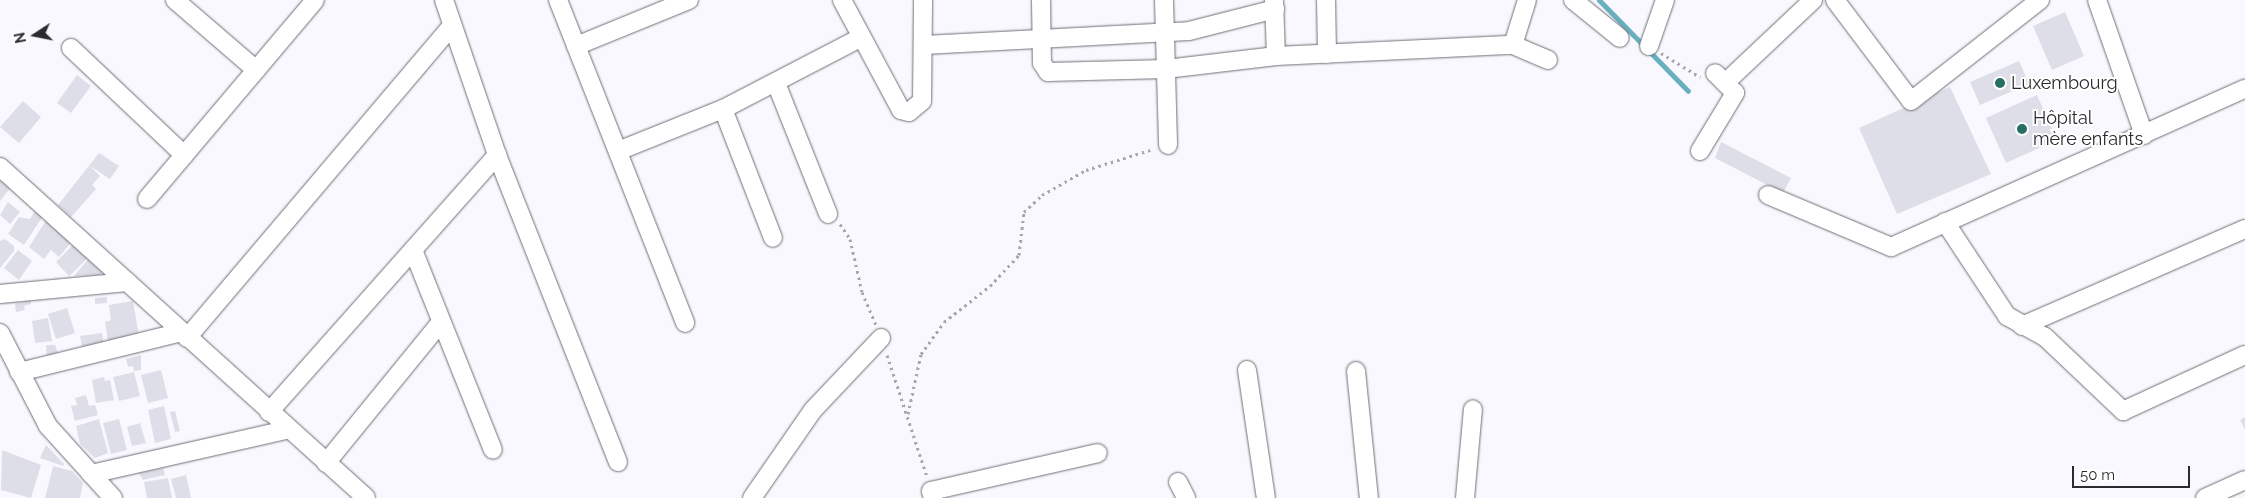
<!DOCTYPE html>
<meta charset="utf-8">
<style>
body{margin:0}
#map{position:relative;width:2245px;height:498px;overflow:hidden;background:#f8f8fe;font-family:Raleway,sans-serif}
div>[style]{position:absolute}
.stream>*{height:5px;margin:-2.5px;padding:0 2.5px;transform-origin:2.5px;border-radius:2.5px;background:#69b0bf}
.building>*{inset:0;background:#dedee8}
.path>*{height:3px;margin-top:-1.5px;transform-origin:0;background:repeating-linear-gradient(90deg,#a6a6ab 0 2.5px,transparent 0 6.5px)}
.roads{filter:drop-shadow(0 0 1px #6e6e77) drop-shadow(0 0 1px #6e6e77)}
.minor>*{height:18px;margin:-9px;padding:0 9px;transform-origin:9px;border-radius:9px;background:#fff}
.dots>*{width:14px;height:14px;translate:-50% -50%;box-sizing:border-box;border:2px solid #fff;border-radius:50%}
span{translate:-50% -50%;white-space:nowrap;text-align:center;line-height:1.15;-webkit-text-stroke:4px #fff;paint-order:stroke}
.poi-label{font-size:18px;color:#2b2a2e}
.left{translate:0 -50%;text-align:left}
.north{position:absolute;left:10px;top:10px;width:50px;height:50px;-webkit-text-stroke:4px #fff;paint-order:stroke;rotate:259deg;font-size:14px;font-weight:700;line-height:20px;text-align:center;color:#2b2a2e}
.north::after{content:'';display:block;margin:auto;width:18px;height:22px;background:#2b2a2e;clip-path:polygon(50% 0,100% 100%,50% 72%,0 100%)}
.scale{position:absolute;left:2072px;top:466px;width:118px;height:22px;box-sizing:border-box;border:2px solid #2b2a2e;border-top:0;padding-left:6px;font-size:15px;line-height:18px;white-space:nowrap;color:#2b2a2e;-webkit-text-stroke:4px #fff;paint-order:stroke}
</style>
<div id="map">
<div class="stream">
<div style="left:1599px;top:0;width:127px;rotate:45.6deg"></div>
</div>
<div class="building">
<div style="clip-path:polygon(2065px 12px,2084px 56px,2052px 70px,2033px 26px)"></div>
<div style="clip-path:polygon(2019px 61px,2029px 84px,1980px 105px,1970px 82px)"></div>
<div style="clip-path:polygon(77px 75px,91px 86px,71px 113px,57px 103px)"></div>
<div style="clip-path:polygon(1950px 87px,1991px 174px,1897px 214px,1859px 128px)"></div>
<div style="clip-path:polygon(2037px 95px,2057px 140px,2006px 163px,1986px 118px)"></div>
<div style="clip-path:polygon(23px 101px,41px 117px,19px 143px,0 127px)"></div>
<div style="clip-path:polygon(1721px 142px,1791px 178px,1783px 193px,1715px 158px)"></div>
<div style="clip-path:polygon(99px 153px,119px 166px,110px 179px,90px 166px,100px 176px,92px 185px,96px 189px,71px 217px,58px 205px)"></div>
<div style="clip-path:polygon(0 176px,12px 186px,0 201px)"></div>
<div style="clip-path:polygon(8px 202px,20px 212px,10px 224px,0 215px)"></div>
<div style="clip-path:polygon(35px 211px,43px 216px,24px 245px,8px 234px,19px 217px,30px 219px)"></div>
<div style="clip-path:polygon(47px 219px,73px 240px,59px 257px,51px 250px,44px 259px,29px 247px)"></div>
<div style="clip-path:polygon(5px 239px,14px 246px,14px 251px,0 268px,0 241px)"></div>
<div style="clip-path:polygon(74px 244px,88px 258px,69px 276px,56px 262px)"></div>
<div style="clip-path:polygon(18px 250px,32px 261px,19px 280px,4px 268px)"></div>
<div style="clip-path:polygon(90px 257px,104px 268px,100px 275px,74px 276px)"></div>
<div style="clip-path:polygon(107px 297px,107px 303px,95px 304px,95px 298px)"></div>
<div style="clip-path:polygon(31px 300px,31px 304px,24px 306px,25px 310px,16px 312px,15px 304px)"></div>
<div style="clip-path:polygon(133px 301px,139px 337px,108px 342px,105px 322px,111px 320px,109px 305px)"></div>
<div style="clip-path:polygon(67px 308px,75px 333px,56px 339px,48px 314px)"></div>
<div style="clip-path:polygon(48px 318px,52px 341px,35px 343px,32px 321px)"></div>
<div style="clip-path:polygon(102px 333px,104px 344px,82px 347px,80px 336px)"></div>
<div style="clip-path:polygon(46px 345px,55px 345px,59px 356px,47px 358px)"></div>
<div style="clip-path:polygon(141px 355px,141px 370px,134px 371px,133px 366px,128px 367px,126px 359px)"></div>
<div style="clip-path:polygon(161px 370px,168px 398px,148px 403px,141px 375px)"></div>
<div style="clip-path:polygon(134px 372px,140px 396px,119px 401px,113px 377px)"></div>
<div style="clip-path:polygon(104px 377px,105px 381px,110px 380px,114px 400px,96px 403px,92px 380px)"></div>
<div style="clip-path:polygon(86px 395px,89px 406px,95px 405px,98px 415px,75px 421px,71px 406px,77px 405px,75px 398px)"></div>
<div style="clip-path:polygon(164px 406px,171px 439px,155px 443px,148px 410px)"></div>
<div style="clip-path:polygon(175px 411px,180px 431px,175px 432px,170px 412px)"></div>
<div style="clip-path:polygon(2245px 417px,2245px 430px,2240px 420px)"></div>
<div style="clip-path:polygon(99px 419px,108px 453px,95px 458px,80px 444px,76px 426px)"></div>
<div style="clip-path:polygon(119px 419px,127px 450px,111px 454px,103px 423px)"></div>
<div style="clip-path:polygon(140px 423px,146px 443px,132px 446px,127px 427px)"></div>
<div style="clip-path:polygon(46px 445px,64px 464px,63px 466px,40px 458px)"></div>
<div style="clip-path:polygon(2px 450px,41px 465px,31px 498px,1px 490px)"></div>
<div style="clip-path:polygon(53px 466px,72px 471px,83px 483px,80px 498px,45px 498px)"></div>
<div style="clip-path:polygon(163px 468px,165px 475px,143px 480px,139px 473px)"></div>
<div style="clip-path:polygon(186px 475px,191px 498px,176px 498px,171px 479px)"></div>
<div style="clip-path:polygon(168px 478px,172px 498px,147px 498px,144px 482px)"></div>
</div>
<div class="path">
<div style="left:1661px;top:53px;width:46px;rotate:31.6deg"></div>
<div style="left:840px;top:224px;width:18px;rotate:56deg"></div>
<div style="left:850px;top:239px;width:54px;rotate:77.2deg"></div>
<div style="left:862px;top:292px;width:36px;rotate:67deg"></div>
<div style="left:887px;top:355px;width:128px;rotate:71.8deg"></div>
<div style="left:908px;top:414px;width:61px;rotate:-77.8deg"></div>
<div style="left:921px;top:354px;width:39px;rotate:-54deg"></div>
<div style="left:944px;top:322px;width:58px;rotate:-38deg"></div>
<div style="left:990px;top:286px;width:42px;rotate:-46.9deg"></div>
<div style="left:1019px;top:255px;width:43px;rotate:-83.4deg"></div>
<div style="left:1024px;top:212px;width:25px;rotate:-43deg"></div>
<div style="left:1042px;top:195px;width:51px;rotate:-29.6deg"></div>
<div style="left:1086px;top:170px;width:70px;rotate:-17.4deg"></div>
</div>
<div class="roads">
<div class="minor">
<div style="left:175px;top:0;width:107px;rotate:40.8deg"></div>
<div style="left:444px;top:0;width:164px;rotate:71.1deg"></div>
<div style="left:497px;top:155px;width:330px;rotate:68.5deg"></div>
<div style="left:558px;top:0;width:347px;rotate:68.5deg"></div>
<div style="left:842px;top:0;width:125px;rotate:61.8deg"></div>
<div style="left:901px;top:110px;width:8px;rotate:14deg"></div>
<div style="left:909px;top:112px;width:17px;rotate:-40deg"></div>
<div style="left:922px;top:101px;width:101px;rotate:-89.4deg"></div>
<div style="left:1041px;top:0;width:63px;rotate:89.1deg"></div>
<div style="left:1042px;top:63px;width:11px;rotate:56deg"></div>
<div style="left:1048px;top:72px;width:118px;rotate:-1.5deg"></div>
<div style="left:1166px;top:69px;width:111px;rotate:-6.7deg"></div>
<div style="left:1276px;top:56px;width:237px;rotate:-2.7deg"></div>
<div style="left:1513px;top:45px;width:38px;rotate:23deg"></div>
<div style="left:1164px;top:0;width:145px;rotate:88.4deg"></div>
<div style="left:1274px;top:0;width:56px;rotate:88deg"></div>
<div style="left:1326px;top:0;width:54px;rotate:88.9deg"></div>
<div style="left:1573px;top:0;width:60px;rotate:39deg"></div>
<div style="left:1835px;top:0;width:126px;rotate:53deg"></div>
<div style="left:1911px;top:101px;width:164px;rotate:-38.1deg"></div>
<div style="left:2097px;top:0;width:143px;rotate:70.8deg"></div>
<div style="left:924px;top:45px;width:265px;rotate:-3deg"></div>
<div style="left:1189px;top:31px;width:89px;rotate:-14.3deg"></div>
<div style="left:1513px;top:45px;width:47px;rotate:-72.7deg"></div>
<div style="left:576px;top:46px;width:122px;rotate:-22.2deg"></div>
<div style="left:1649px;top:46px;width:49px;rotate:-70.8deg"></div>
<div style="left:71px;top:48px;width:156px;rotate:43.4deg"></div>
<div style="left:776px;top:83px;width:141px;rotate:68.3deg"></div>
<div style="left:1725px;top:83px;width:121px;rotate:-43.3deg"></div>
<div style="left:723px;top:109px;width:138px;rotate:68.8deg"></div>
<div style="left:618px;top:151px;width:113px;rotate:-21.8deg"></div>
<div style="left:723px;top:109px;width:154px;rotate:-27.4deg"></div>
<div style="left:1700px;top:151px;width:68px;rotate:-58.9deg"></div>
<div style="left:1735px;top:93px;width:28px;rotate:-135deg"></div>
<div style="left:0;top:167px;width:493px;rotate:42.1deg"></div>
<div style="left:1768px;top:195px;width:134px;rotate:22.9deg"></div>
<div style="left:1891px;top:247px;width:388px;rotate:-24.1deg"></div>
<div style="left:147px;top:199px;width:260px;rotate:-49.8deg"></div>
<div style="left:1945px;top:222px;width:113px;rotate:56.6deg"></div>
<div style="left:2007px;top:316px;width:43px;rotate:28.9deg"></div>
<div style="left:2045px;top:337px;width:108px;rotate:43.5deg"></div>
<div style="left:2123px;top:411px;width:134px;rotate:-24.7deg"></div>
<div style="left:413px;top:250px;width:215px;rotate:68.2deg"></div>
<div style="left:0;top:294px;width:128px;rotate:-5.4deg"></div>
<div style="left:2022px;top:326px;width:243px;rotate:-23.5deg"></div>
<div style="left:0;top:333px;width:105px;rotate:62.7deg"></div>
<div style="left:48px;top:426px;width:97px;rotate:47.9deg"></div>
<div style="left:187px;top:338px;width:410px;rotate:-49.7deg"></div>
<div style="left:1247px;top:370px;width:129px;rotate:81.6deg"></div>
<div style="left:1356px;top:371px;width:128px;rotate:84.2deg"></div>
<div style="left:19px;top:372px;width:168px;rotate:-13.8deg"></div>
<div style="left:269px;top:412px;width:344px;rotate:-48.4deg"></div>
<div style="left:326px;top:463px;width:182px;rotate:-50.8deg"></div>
<div style="left:91px;top:474px;width:201px;rotate:-12.7deg"></div>
<div style="left:1178px;top:482px;width:18px;rotate:63deg"></div>
<div style="left:752px;top:498px;width:107px;rotate:-55.3deg"></div>
<div style="left:813px;top:410px;width:99px;rotate:-46.6deg"></div>
<div style="left:933px;top:498px;width:7px;rotate:-106deg"></div>
<div style="left:931px;top:491px;width:171px;rotate:-12.8deg"></div>
<div style="left:1465px;top:498px;width:89px;rotate:-84.9deg"></div>
<div style="left:2205px;top:498px;width:44px;rotate:-24.2deg"></div>
</div>
</div>
<div class="dots">
<div style="left:2000px;top:83px;background:#276e65"></div>
<div style="left:2022px;top:129px;background:#276e65"></div>
</div>
<div class="poi-label">
<span class="left" style="left:2011px;top:83px">Luxembourg</span>
<span class="left" style="left:2033px;top:129px">Hôpital<br>mère enfants</span>
</div>
<div class="north">N</div>
<div class="scale">50 m</div>
</div>
